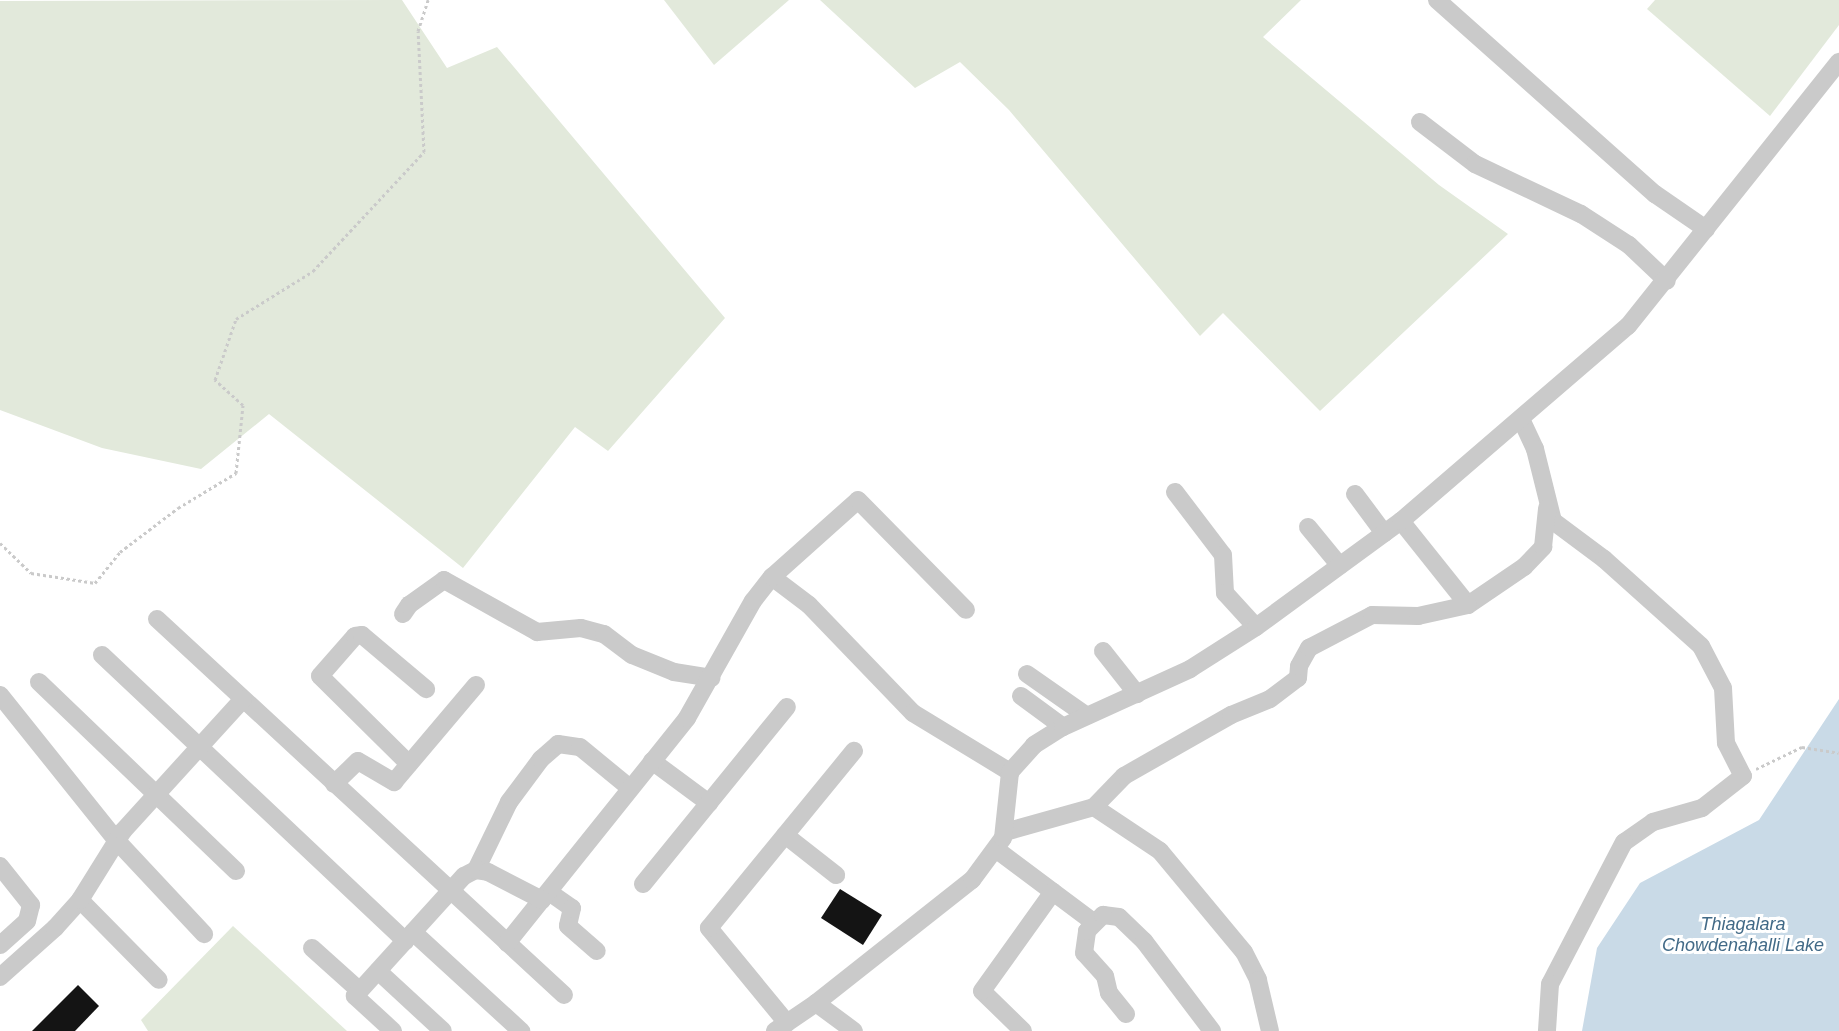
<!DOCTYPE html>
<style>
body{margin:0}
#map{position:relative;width:1839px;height:1031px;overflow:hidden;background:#fff;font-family:Helvetica,sans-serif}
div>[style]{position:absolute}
.green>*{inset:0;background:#e2e9db}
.water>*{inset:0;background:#c9dae7}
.building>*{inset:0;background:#141414}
.path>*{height:3px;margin-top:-1.5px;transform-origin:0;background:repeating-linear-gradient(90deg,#cacaca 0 3px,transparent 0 6px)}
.minor>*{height:18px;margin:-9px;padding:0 9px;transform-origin:9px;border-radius:9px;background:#cacaca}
span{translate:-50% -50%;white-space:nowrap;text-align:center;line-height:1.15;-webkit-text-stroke:6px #fff;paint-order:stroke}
.water-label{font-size:18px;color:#426a87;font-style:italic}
</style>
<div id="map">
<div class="green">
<div style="clip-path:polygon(402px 0,447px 68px,497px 47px,725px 318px,608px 451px,575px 427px,463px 568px,269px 414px,201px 469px,102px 448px,0 410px,0 1px)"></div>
<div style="clip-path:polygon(664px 0,789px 0,714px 65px)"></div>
<div style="clip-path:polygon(820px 0,1301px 0,1263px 37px,1439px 185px,1508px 234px,1320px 411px,1223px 313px,1200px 336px,1009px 110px,960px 62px,915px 88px)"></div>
<div style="clip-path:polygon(1655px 0,1839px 0,1839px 25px,1770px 116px,1647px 9px)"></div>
<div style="clip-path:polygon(233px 926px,347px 1031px,148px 1031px,141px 1020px)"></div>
</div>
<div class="water">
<div style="clip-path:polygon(1839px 699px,1839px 1031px,1582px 1031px,1597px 948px,1640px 883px,1759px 820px)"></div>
</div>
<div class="building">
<div style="clip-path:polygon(840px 889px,882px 915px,863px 945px,821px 918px)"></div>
<div style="clip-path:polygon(78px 985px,99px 1006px,75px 1031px,32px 1031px)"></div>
</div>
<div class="path">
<div style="left:0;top:543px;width:43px;rotate:44.1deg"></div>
<div style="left:31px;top:573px;width:65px;rotate:8.9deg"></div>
<div style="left:95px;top:583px;width:40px;rotate:-51deg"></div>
<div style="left:120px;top:552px;width:73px;rotate:-37.2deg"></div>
<div style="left:178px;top:508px;width:68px;rotate:-31.1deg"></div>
<div style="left:236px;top:473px;width:68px;rotate:-84.1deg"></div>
<div style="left:243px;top:405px;width:38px;rotate:-138deg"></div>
<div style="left:215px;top:380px;width:65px;rotate:-71deg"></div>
<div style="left:236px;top:319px;width:91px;rotate:-31.9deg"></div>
<div style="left:313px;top:271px;width:163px;rotate:-47deg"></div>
<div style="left:424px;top:152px;width:121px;rotate:-92.8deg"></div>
<div style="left:418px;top:31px;width:33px;rotate:-72deg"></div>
<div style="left:1756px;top:769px;width:51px;rotate:-25.6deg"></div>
<div style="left:1802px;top:747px;width:37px;rotate:9deg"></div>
</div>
<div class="minor">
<div style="left:1437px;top:0;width:292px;rotate:41.7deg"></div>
<div style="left:1655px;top:194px;width:62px;rotate:34.5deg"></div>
<div style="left:1420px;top:122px;width:69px;rotate:37.4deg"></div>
<div style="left:1475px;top:164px;width:117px;rotate:25.3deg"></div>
<div style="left:1581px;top:214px;width:57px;rotate:32.9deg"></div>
<div style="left:1629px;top:245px;width:52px;rotate:43.5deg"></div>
<div style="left:1521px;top:419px;width:33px;rotate:65deg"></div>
<div style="left:1535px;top:449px;width:74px;rotate:76deg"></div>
<div style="left:1553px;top:521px;width:64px;rotate:36.7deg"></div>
<div style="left:1604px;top:559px;width:130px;rotate:41.9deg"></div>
<div style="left:1701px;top:646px;width:47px;rotate:62.4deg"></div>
<div style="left:1723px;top:688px;width:55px;rotate:86.9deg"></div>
<div style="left:1726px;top:743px;width:37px;rotate:63deg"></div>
<div style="left:1743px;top:776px;width:52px;rotate:142deg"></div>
<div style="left:1702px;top:808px;width:51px;rotate:164.1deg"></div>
<div style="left:1653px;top:822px;width:35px;rotate:145deg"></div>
<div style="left:1624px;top:842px;width:160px;rotate:117.5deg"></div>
<div style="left:1550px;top:984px;width:47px;rotate:93.7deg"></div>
<div style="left:1175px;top:492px;width:79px;rotate:52.7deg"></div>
<div style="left:1223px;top:555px;width:38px;rotate:87deg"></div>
<div style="left:1225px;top:593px;width:46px;rotate:47.6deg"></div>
<div style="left:1355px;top:494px;width:49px;rotate:53.4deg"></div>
<div style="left:1401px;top:521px;width:107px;rotate:51.4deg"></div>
<div style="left:1468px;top:605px;width:68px;rotate:-34.2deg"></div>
<div style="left:1524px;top:567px;width:28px;rotate:-46deg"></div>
<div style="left:1543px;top:547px;width:39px;rotate:-84deg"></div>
<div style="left:1308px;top:527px;width:50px;rotate:50.6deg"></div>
<div style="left:772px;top:577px;width:46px;rotate:37.1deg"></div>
<div style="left:809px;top:605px;width:150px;rotate:46.1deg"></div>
<div style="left:913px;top:713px;width:114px;rotate:31.3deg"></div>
<div style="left:403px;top:614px;width:11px;rotate:-56deg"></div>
<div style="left:409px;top:605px;width:43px;rotate:-35.5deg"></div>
<div style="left:444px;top:580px;width:107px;rotate:29.2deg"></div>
<div style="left:537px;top:632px;width:44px;rotate:-5.2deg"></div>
<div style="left:581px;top:628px;width:24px;rotate:15deg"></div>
<div style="left:604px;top:634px;width:35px;rotate:37deg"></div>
<div style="left:632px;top:655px;width:45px;rotate:22deg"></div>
<div style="left:674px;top:672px;width:38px;rotate:9deg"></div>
<div style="left:157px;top:619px;width:554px;rotate:42.73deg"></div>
<div style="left:1103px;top:651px;width:55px;rotate:51.7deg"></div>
<div style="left:102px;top:655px;width:417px;rotate:43.3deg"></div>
<div style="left:1027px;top:674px;width:73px;rotate:35deg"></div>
<div style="left:39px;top:682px;width:273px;rotate:43.8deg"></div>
<div style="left:0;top:695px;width:186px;rotate:51.3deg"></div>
<div style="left:116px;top:840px;width:129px;rotate:46.9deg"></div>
<div style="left:1021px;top:696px;width:52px;rotate:36.4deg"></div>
<div style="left:652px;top:761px;width:71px;rotate:36.4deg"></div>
<div style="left:409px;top:764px;width:125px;rotate:-135.3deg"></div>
<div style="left:320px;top:676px;width:53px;rotate:-48.8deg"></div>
<div style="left:355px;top:636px;width:7px;rotate:-8deg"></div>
<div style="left:362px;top:635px;width:84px;rotate:40.2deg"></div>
<div style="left:334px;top:784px;width:33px;rotate:-44deg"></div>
<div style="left:358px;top:761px;width:42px;rotate:30.3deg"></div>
<div style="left:394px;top:782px;width:127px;rotate:-49.8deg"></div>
<div style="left:1094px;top:807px;width:79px;rotate:33.7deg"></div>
<div style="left:1160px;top:851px;width:131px;rotate:50.3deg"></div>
<div style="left:1244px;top:952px;width:31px;rotate:63deg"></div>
<div style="left:1258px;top:980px;width:52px;rotate:76.8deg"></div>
<div style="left:1005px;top:832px;width:92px;rotate:-15.7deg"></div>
<div style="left:1094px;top:807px;width:43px;rotate:-45.9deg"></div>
<div style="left:1124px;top:776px;width:123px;rotate:-29.7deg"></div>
<div style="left:1231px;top:715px;width:42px;rotate:-22.3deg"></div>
<div style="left:1270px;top:699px;width:35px;rotate:-37deg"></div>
<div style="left:1298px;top:678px;width:12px;rotate:-85deg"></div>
<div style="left:1299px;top:666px;width:21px;rotate:-61deg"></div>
<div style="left:1309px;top:648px;width:71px;rotate:-27.6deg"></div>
<div style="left:1372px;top:615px;width:46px;rotate:1.2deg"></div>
<div style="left:1418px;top:616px;width:51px;rotate:-12.4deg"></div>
<div style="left:785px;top:835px;width:65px;rotate:38.1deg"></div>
<div style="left:997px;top:850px;width:119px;rotate:36.8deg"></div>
<div style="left:0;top:866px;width:50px;rotate:51.5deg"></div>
<div style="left:31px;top:905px;width:16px;rotate:104deg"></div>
<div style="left:27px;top:921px;width:36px;rotate:138deg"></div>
<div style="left:476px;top:870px;width:76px;rotate:-64.1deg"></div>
<div style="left:509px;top:802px;width:54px;rotate:-53.3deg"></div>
<div style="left:541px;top:759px;width:23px;rotate:-41deg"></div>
<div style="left:558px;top:744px;width:22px;rotate:8deg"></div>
<div style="left:580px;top:747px;width:65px;rotate:39.4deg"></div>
<div style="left:643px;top:884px;width:228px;rotate:-50.9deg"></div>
<div style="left:549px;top:892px;width:28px;rotate:35deg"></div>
<div style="left:572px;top:908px;width:18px;rotate:103deg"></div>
<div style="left:568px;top:926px;width:38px;rotate:41deg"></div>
<div style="left:80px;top:900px;width:112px;rotate:45.4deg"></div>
<div style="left:413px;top:932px;width:147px;rotate:42.5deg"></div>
<div style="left:507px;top:943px;width:288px;rotate:-51.3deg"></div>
<div style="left:687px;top:718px;width:134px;rotate:-60.6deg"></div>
<div style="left:753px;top:601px;width:31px;rotate:-52deg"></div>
<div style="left:772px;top:577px;width:115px;rotate:-41.8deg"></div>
<div style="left:858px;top:500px;width:154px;rotate:45.5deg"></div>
<div style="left:312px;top:948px;width:64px;rotate:41.9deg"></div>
<div style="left:378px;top:971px;width:88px;rotate:42.7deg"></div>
<div style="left:0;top:977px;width:74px;rotate:-41.7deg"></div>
<div style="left:55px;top:928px;width:38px;rotate:-48deg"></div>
<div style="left:80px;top:900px;width:81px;rotate:-58.1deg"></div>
<div style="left:123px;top:831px;width:178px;rotate:-47.7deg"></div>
<div style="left:816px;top:1003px;width:47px;rotate:36.4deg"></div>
<div style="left:1126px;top:1014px;width:27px;rotate:-129deg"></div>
<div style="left:1109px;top:993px;width:17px;rotate:-103deg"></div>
<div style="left:1105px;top:976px;width:31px;rotate:-132deg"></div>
<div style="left:1084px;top:953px;width:22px;rotate:-82deg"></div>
<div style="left:1087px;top:931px;width:23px;rotate:-45deg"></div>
<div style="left:1103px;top:915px;width:16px;rotate:7deg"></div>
<div style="left:1119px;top:917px;width:35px;rotate:44deg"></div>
<div style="left:1144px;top:941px;width:113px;rotate:52.9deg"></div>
<div style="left:787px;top:1023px;width:123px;rotate:-129.4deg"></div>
<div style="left:709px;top:928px;width:229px;rotate:-50.7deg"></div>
<div style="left:393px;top:1031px;width:52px;rotate:-137.4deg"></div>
<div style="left:355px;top:996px;width:162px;rotate:-47.8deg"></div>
<div style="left:464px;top:876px;width:13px;rotate:-27deg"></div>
<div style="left:476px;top:870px;width:12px;rotate:9deg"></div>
<div style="left:488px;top:872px;width:61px;rotate:27.4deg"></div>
<div style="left:775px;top:1031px;width:50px;rotate:-34.3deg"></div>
<div style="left:816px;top:1003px;width:199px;rotate:-38.3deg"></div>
<div style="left:972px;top:880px;width:52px;rotate:-53.6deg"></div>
<div style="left:1003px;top:838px;width:66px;rotate:-83.9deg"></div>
<div style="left:1010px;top:772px;width:36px;rotate:-48deg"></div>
<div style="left:1034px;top:745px;width:34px;rotate:-32deg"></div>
<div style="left:1063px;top:727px;width:140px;rotate:-24.5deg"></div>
<div style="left:1190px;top:669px;width:78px;rotate:-32.5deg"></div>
<div style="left:1256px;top:627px;width:180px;rotate:-36.2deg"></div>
<div style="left:1401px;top:521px;width:299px;rotate:-40.7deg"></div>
<div style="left:1628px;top:326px;width:338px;rotate:-51.4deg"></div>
<div style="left:1023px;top:1031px;width:57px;rotate:-135.7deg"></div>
<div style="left:982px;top:991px;width:122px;rotate:-54.4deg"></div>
</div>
<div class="water-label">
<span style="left:1743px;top:935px">Thiagalara<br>Chowdenahalli Lake</span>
</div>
</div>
